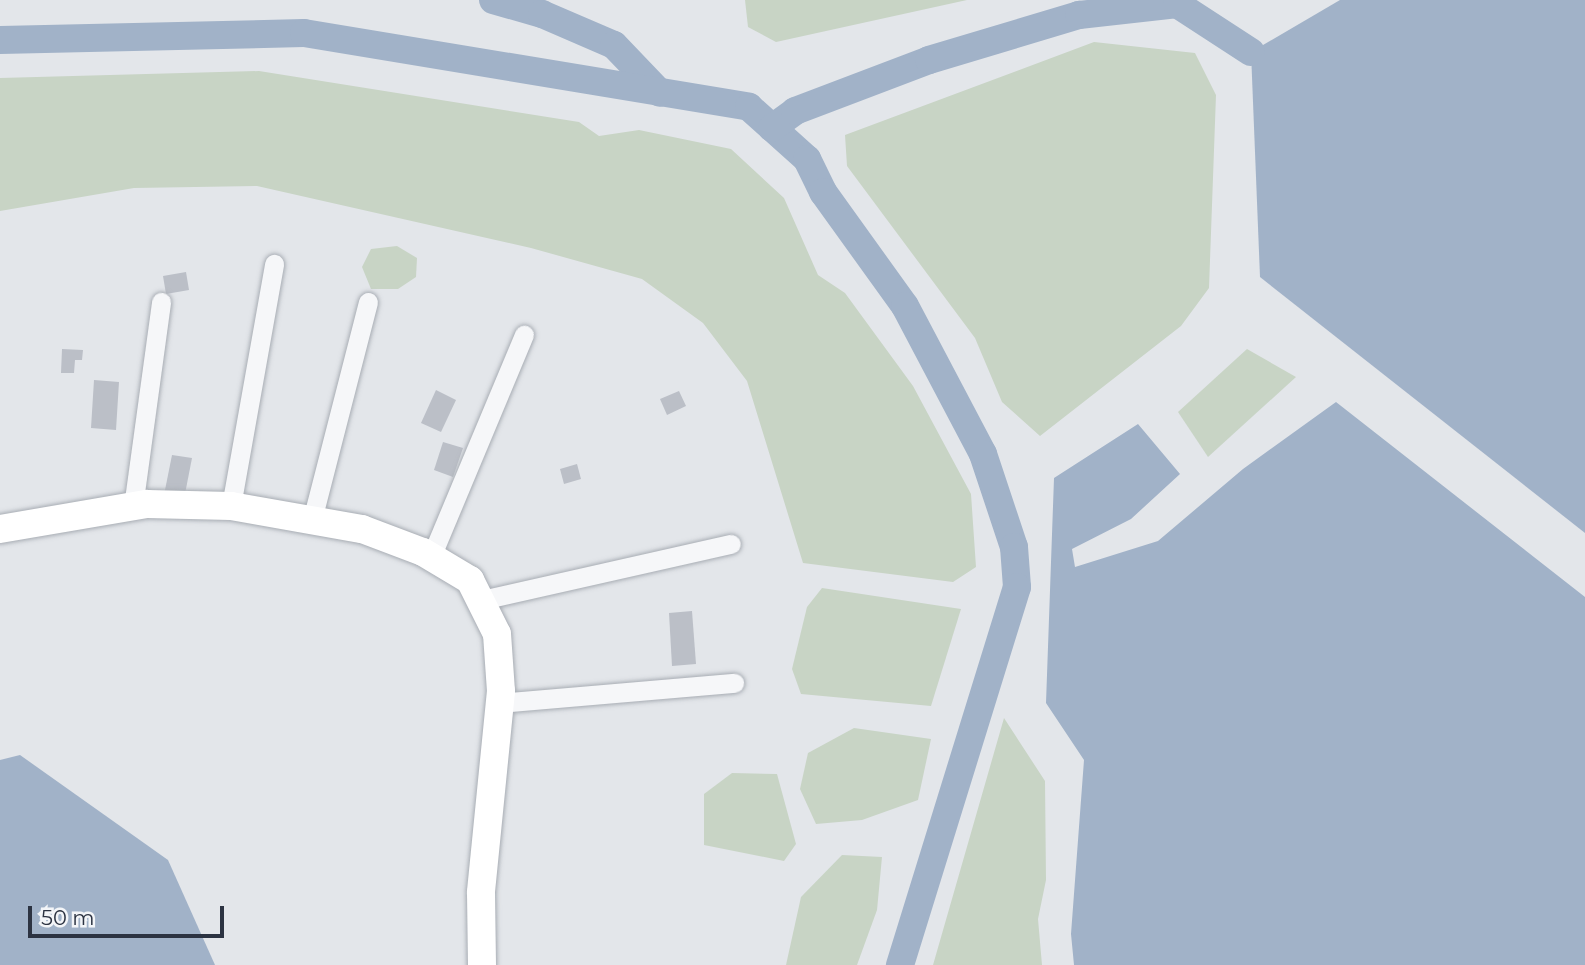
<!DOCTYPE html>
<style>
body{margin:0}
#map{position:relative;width:1585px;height:965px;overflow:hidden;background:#e3e6ea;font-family:Montserrat,sans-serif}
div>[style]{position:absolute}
.green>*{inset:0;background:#c8d4c5}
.water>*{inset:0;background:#a1b2c8}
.canal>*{height:28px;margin:-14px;padding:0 14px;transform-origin:14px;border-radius:14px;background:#a1b2c8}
.building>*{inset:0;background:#bbbfc7}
.roads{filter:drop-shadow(0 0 2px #a8adb4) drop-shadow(0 0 2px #a8adb4)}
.street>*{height:19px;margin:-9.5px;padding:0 9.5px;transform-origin:9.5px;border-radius:9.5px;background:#f6f7f9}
.secondary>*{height:28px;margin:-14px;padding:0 14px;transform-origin:14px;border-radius:14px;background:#fff}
span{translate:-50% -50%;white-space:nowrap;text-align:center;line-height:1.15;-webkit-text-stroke:5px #f3f5f8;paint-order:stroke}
.scale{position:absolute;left:28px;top:906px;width:196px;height:32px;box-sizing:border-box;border:4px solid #2c3342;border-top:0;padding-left:9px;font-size:21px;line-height:24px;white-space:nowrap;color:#2c3342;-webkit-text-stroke:5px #f3f5f8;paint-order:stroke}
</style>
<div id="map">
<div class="green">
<div style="clip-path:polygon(745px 0,967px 0,776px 42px,748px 27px)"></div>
<div style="clip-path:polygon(1094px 42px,1195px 53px,1216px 95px,1209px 288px,1181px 326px,1040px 436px,1002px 402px,975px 338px,847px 166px,845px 135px)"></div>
<div style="clip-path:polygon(259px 71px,579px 122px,599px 136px,639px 130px,731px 149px,784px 198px,818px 275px,845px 293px,913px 386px,971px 494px,976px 567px,953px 582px,803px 563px,747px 381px,703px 323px,642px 279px,531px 248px,257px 186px,134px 188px,0 211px,0 78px)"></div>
<div style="clip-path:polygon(397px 246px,417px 258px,416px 277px,398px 289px,371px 289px,362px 267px,371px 249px)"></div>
<div style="clip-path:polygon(1247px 349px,1296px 377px,1208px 457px,1178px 412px)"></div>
<div style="clip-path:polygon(822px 588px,961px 609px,931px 706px,801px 694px,792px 669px,807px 607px)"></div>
<div style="clip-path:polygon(1004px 718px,1045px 781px,1046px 880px,1038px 919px,1042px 965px,933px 965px)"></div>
<div style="clip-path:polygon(854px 728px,931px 739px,918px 800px,862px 820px,816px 824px,800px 789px,808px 753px)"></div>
<div style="clip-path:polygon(732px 773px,777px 774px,796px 844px,784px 861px,704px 845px,704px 794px)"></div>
<div style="clip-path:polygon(842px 855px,882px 857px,877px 910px,857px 965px,786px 965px,801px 897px)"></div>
</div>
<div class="water">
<div style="clip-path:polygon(1340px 0,1585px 0,1585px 533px,1260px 277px,1251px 52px)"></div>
<div style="clip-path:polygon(1336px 402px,1585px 597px,1585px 965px,1074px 965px,1071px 934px,1084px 760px,1046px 703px,1054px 478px,1138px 424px,1180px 474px,1131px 519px,1072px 549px,1075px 567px,1158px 541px,1243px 469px)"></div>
<div style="clip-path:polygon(20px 755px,168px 860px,215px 965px,0 965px,0 760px)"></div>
</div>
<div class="canal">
<div style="left:493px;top:0;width:51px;rotate:15.9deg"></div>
<div style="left:542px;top:14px;width:78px;rotate:23.3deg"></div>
<div style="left:614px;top:45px;width:66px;rotate:46.2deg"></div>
<div style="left:0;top:40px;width:304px;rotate:-1.3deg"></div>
<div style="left:304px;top:33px;width:451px;rotate:9.4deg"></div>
<div style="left:749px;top:107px;width:78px;rotate:41.9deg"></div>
<div style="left:807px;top:159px;width:37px;rotate:64deg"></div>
<div style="left:823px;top:192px;width:140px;rotate:54.3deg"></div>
<div style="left:905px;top:306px;width:167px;rotate:62.2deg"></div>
<div style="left:983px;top:454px;width:98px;rotate:71.6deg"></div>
<div style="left:1014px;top:547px;width:40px;rotate:85.7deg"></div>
<div style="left:1017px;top:587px;width:396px;rotate:107.2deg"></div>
<div style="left:772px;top:128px;width:29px;rotate:-36deg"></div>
<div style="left:795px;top:111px;width:143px;rotate:-20.8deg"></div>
<div style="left:929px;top:60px;width:157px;rotate:-16.7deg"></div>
<div style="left:1079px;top:15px;width:99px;rotate:-6.4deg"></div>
<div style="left:1177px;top:4px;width:88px;rotate:33deg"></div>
</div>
<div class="building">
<div style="clip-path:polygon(186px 272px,189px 290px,166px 294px,163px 276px)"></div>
<div style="clip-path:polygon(62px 349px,83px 350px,82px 360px,75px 360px,74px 373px,61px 373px)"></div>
<div style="clip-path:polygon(94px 380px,119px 382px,116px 430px,91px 428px)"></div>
<div style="clip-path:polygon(436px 390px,456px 400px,441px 432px,421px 423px)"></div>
<div style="clip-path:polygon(679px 391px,686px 406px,667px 415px,660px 399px)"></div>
<div style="clip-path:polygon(443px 442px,463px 448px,453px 477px,434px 470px)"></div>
<div style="clip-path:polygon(172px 455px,192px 458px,184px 499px,164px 495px)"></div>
<div style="clip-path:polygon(577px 464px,581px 479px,564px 484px,560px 469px)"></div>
<div style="clip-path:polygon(692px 611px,696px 664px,672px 666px,669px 613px)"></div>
</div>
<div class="roads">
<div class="street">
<div style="left:231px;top:506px;width:246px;rotate:-79.9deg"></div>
<div style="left:133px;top:507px;width:207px;rotate:-82.2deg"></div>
<div style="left:312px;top:520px;width:225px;rotate:-75.6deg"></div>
<div style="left:431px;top:557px;width:241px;rotate:-67.3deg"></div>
<div style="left:482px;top:600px;width:255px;rotate:-12.7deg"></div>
<div style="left:499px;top:703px;width:236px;rotate:-4.9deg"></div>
</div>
<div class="secondary">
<div style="left:0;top:529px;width:149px;rotate:-9.7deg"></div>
<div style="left:147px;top:504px;width:84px;rotate:1.4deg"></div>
<div style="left:231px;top:506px;width:133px;rotate:10deg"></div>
<div style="left:362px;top:529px;width:65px;rotate:20.7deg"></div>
<div style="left:423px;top:552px;width:55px;rotate:30.8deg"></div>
<div style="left:470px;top:580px;width:60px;rotate:63.4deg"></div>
<div style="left:497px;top:634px;width:57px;rotate:86deg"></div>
<div style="left:501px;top:691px;width:203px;rotate:95.7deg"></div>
<div style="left:481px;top:893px;width:72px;rotate:89.2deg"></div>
</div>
</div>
<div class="scale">50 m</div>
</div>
